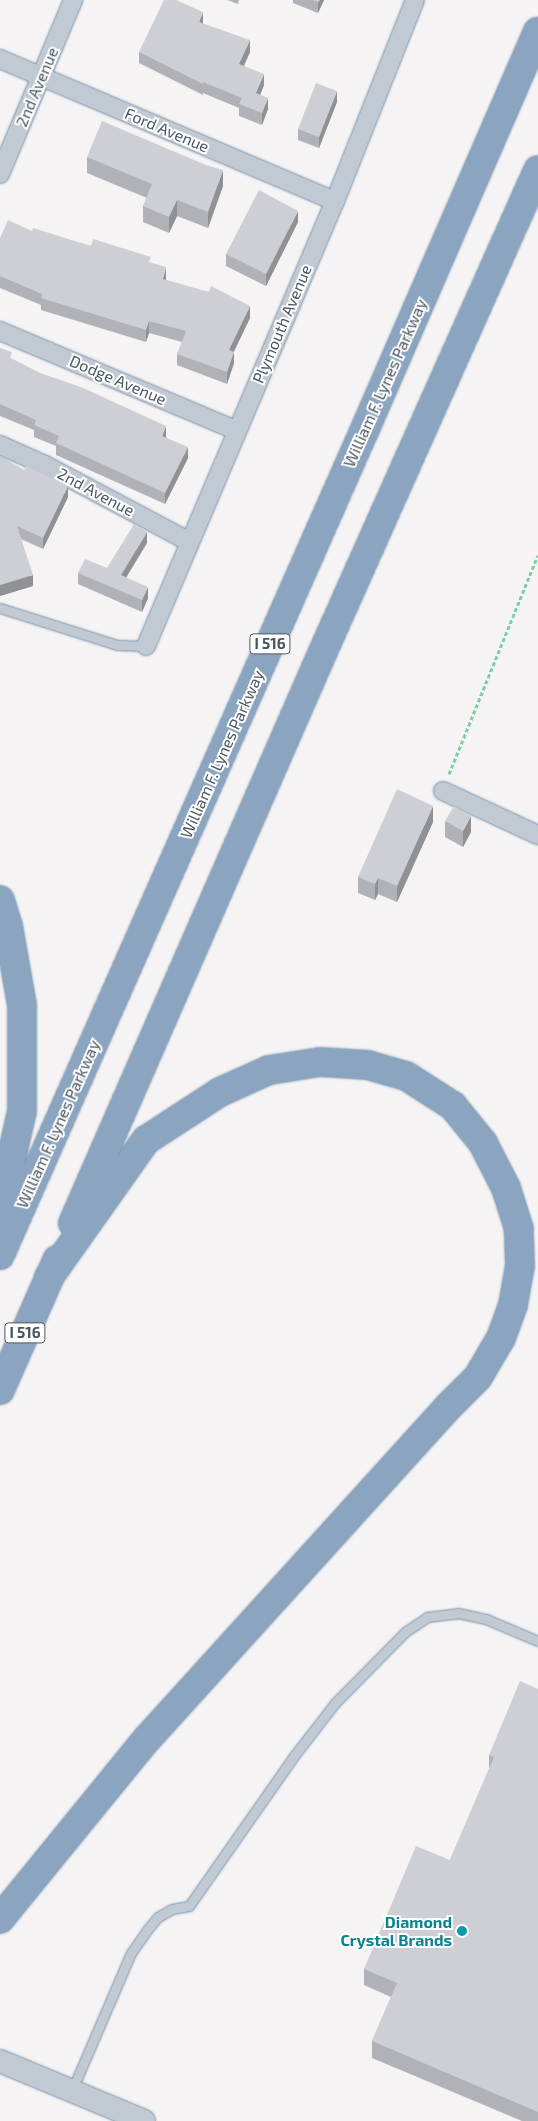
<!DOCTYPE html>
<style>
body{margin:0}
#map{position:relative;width:538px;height:2121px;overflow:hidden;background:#f5f3f3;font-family:"Exo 2",sans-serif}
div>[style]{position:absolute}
.path>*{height:3px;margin-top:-1.5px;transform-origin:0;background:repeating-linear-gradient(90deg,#7ad0a6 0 4px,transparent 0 6.5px)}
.roads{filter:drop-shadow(0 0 1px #7690ad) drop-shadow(0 0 1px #7690ad)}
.service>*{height:9px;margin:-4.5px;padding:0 4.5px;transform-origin:4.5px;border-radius:4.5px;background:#c1cad2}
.minor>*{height:18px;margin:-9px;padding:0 9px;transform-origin:9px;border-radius:9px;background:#c1cad2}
.tertiary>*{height:22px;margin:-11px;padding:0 11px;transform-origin:11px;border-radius:11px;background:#c1cad2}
.motorway>*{height:28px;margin:-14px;padding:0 14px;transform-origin:14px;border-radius:14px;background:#8ba5c1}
.wall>*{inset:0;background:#b0b2b7}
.shaded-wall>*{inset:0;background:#909195}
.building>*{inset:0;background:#cdcfd5}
.dots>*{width:14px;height:14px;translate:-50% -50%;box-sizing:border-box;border:2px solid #fff;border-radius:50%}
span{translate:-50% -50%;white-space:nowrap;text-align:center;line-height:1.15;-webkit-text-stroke:4px #fff;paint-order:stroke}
.shield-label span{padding:1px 4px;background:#fff;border:1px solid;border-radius:4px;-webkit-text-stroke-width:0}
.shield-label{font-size:15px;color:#4a5661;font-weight:700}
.street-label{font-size:16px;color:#4a5661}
.culture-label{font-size:16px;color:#0d838f;font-weight:700}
.right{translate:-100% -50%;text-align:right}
</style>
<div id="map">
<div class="path">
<div style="left:449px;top:774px;width:236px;rotate:-67.9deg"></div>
</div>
<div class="roads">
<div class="service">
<div style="left:0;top:608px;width:123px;rotate:17.5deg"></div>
<div style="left:117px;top:645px;width:29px;rotate:2deg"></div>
<div style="left:72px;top:2090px;width:149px;rotate:-66.7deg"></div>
<div style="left:131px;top:1953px;width:28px;rotate:-55deg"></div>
<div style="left:147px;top:1930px;width:17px;rotate:-50deg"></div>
<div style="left:158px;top:1917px;width:16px;rotate:-30deg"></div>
<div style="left:172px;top:1909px;width:17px;rotate:-10deg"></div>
<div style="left:189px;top:1906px;width:183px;rotate:-55deg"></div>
<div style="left:294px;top:1756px;width:67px;rotate:-52.3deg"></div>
<div style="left:335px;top:1703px;width:100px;rotate:-45.4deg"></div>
<div style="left:405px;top:1632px;width:27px;rotate:-34deg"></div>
<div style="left:427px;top:1617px;width:31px;rotate:-7deg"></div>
<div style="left:458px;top:1613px;width:29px;rotate:12deg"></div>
<div style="left:486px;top:1619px;width:56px;rotate:22.9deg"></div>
</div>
<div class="minor">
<div style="left:0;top:59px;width:364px;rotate:23deg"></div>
<div style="left:0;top:174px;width:189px;rotate:-67.2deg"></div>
<div style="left:0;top:331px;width:256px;rotate:22.8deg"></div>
<div style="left:0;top:445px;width:49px;rotate:24deg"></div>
<div style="left:45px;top:465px;width:164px;rotate:28deg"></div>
<div style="left:146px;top:646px;width:483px;rotate:-67deg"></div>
<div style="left:335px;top:201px;width:216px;rotate:-68.3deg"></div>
<div style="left:443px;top:791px;width:105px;rotate:24.9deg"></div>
</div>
<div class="tertiary">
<div style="left:0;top:2061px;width:156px;rotate:22.6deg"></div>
</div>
<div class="motorway">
<div style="left:0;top:900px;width:27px;rotate:73deg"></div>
<div style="left:8px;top:926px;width:80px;rotate:80deg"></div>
<div style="left:22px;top:1005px;width:106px;rotate:90deg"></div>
<div style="left:22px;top:1111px;width:100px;rotate:102.7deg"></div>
<div style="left:73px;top:1223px;width:629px;rotate:-66.37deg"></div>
<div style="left:325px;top:647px;width:522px;rotate:-65.94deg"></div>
<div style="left:0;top:1255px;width:903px;rotate:-66.16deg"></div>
<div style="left:365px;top:429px;width:433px;rotate:-66.5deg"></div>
<div style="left:0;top:1390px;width:142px;rotate:-66.3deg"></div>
<div style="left:0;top:1919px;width:232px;rotate:-50.8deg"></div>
<div style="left:147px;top:1739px;width:448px;rotate:-47.8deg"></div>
<div style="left:448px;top:1407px;width:42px;rotate:-45deg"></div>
<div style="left:478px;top:1377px;width:45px;rotate:-59.5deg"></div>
<div style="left:501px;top:1338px;width:35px;rotate:-70deg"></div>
<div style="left:513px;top:1305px;width:40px;rotate:-80deg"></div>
<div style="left:520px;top:1266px;width:37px;rotate:-92deg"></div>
<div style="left:519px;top:1229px;width:43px;rotate:-107.6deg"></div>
<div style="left:506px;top:1188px;width:51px;rotate:-117.1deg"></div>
<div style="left:483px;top:1143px;width:48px;rotate:-129deg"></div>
<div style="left:453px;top:1106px;width:56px;rotate:-147.4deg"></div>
<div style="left:406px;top:1076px;width:40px;rotate:-164deg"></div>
<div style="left:368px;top:1065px;width:48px;rotate:-176.4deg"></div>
<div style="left:320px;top:1062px;width:52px;rotate:171.1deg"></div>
<div style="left:269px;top:1070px;width:54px;rotate:155.8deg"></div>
<div style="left:220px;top:1092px;width:88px;rotate:147deg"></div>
<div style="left:146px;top:1140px;width:168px;rotate:125.3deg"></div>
</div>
</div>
<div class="wall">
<div style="clip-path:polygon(227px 0,239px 0,238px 4px)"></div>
<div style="clip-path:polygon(293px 0,324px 0,318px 13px,293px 3px)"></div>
<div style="clip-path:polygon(203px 24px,250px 52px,244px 66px,264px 85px,260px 95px,268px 109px,262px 125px,239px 116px,239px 108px,203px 93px,203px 95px,139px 63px,139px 52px)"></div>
<div style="clip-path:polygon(337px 102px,319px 148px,298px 140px,298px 129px)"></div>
<div style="clip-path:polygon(87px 157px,223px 186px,208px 228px,177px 216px,169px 233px,143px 222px,143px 206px,147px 198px,87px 173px)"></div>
<div style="clip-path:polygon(298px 222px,266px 286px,226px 266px,226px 254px)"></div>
<div style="clip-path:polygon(32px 231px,91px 246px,151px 263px,166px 279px,166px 280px,250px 318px,234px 352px,234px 363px,227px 384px,177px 365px,177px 354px,182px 342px,149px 333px,146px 342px,41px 310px,41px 305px,0 288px,0 238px)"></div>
<div style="clip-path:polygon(0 348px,12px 359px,166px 437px,188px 458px,165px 504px,56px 455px,56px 446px,34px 437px,34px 430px,0 416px)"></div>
<div style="clip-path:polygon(0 456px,68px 497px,43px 549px,21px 539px,33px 586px,0 596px)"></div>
<div style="clip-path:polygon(147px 543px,126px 577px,148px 598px,142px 612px,78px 584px,78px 573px,107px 568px)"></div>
<div style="clip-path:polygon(445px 821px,471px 832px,463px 847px,445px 837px)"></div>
<div style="clip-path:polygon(433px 822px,397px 902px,378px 894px,375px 900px,358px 893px,358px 877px)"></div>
<div style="clip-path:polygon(538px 1689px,538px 2121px,522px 2121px,372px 2058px,372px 2041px,391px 1997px,364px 1985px,364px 1969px,450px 1860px,489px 1769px,489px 1755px)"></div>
</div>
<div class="shaded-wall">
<div style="clip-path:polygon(320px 0,324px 0,318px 13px,318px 2px)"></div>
<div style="clip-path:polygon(203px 12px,203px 24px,199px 22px)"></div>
<div style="clip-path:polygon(250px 40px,250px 52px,239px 76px,239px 64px)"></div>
<div style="clip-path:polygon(264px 74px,264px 85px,256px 105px,256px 93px)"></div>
<div style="clip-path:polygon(337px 91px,337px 102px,319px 148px,319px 137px)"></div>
<div style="clip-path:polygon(268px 98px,268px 109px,262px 125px,262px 113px)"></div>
<div style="clip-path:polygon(223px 170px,223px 186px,208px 228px,208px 212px)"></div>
<div style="clip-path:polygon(177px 200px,177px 216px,169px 233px,169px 217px)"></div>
<div style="clip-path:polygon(298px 211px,298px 222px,266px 286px,266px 274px)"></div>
<div style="clip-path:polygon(166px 267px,166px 279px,163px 290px,163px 279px)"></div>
<div style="clip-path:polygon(250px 306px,250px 318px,229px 361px,229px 350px)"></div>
<div style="clip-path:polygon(149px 321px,149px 333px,146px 342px,146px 330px)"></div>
<div style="clip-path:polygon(234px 352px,234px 363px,227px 384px,227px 372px)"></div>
<div style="clip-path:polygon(166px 426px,166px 438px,162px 436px)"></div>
<div style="clip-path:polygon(188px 447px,188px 458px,165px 504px,165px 493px)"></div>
<div style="clip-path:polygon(68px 486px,68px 497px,43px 549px,43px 538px)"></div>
<div style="clip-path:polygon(147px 532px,147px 543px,121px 586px,121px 575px)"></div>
<div style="clip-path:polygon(33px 575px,33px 586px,0 596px,0 585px)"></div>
<div style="clip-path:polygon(148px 587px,148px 598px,142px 612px,142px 600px)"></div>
<div style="clip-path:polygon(433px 806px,433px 822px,397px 902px,397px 886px)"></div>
<div style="clip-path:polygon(471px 816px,471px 832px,463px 847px,463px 831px)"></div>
<div style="clip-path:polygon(378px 878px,378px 894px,375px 900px,375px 884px)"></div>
</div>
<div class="building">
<div style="clip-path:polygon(164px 0,176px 0,203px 12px,199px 22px,250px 40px,239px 64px,264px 74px,256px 93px,268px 98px,262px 113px,239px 104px,242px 98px,203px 82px,203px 84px,139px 52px)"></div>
<div style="clip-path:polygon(312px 0,320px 0,318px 2px)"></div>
<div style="clip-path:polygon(316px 83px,337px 91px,319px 137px,298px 129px)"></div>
<div style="clip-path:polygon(102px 121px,206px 165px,223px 170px,208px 212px,177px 200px,169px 217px,143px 206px,152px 184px,87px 157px)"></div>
<div style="clip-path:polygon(259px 190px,298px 211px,266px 274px,226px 254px)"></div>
<div style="clip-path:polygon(8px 220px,32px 231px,33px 228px,91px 246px,93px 239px,151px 257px,149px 262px,166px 267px,163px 279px,209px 292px,211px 286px,250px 306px,229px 350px,234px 352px,227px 372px,177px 354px,186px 331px,149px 321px,146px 330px,41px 298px,42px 294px,0 276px,0 238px)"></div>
<div style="clip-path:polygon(0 348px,12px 352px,10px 358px,37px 372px,81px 387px,166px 426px,162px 436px,188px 447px,165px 493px,56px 443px,59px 436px,34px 425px,36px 420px,0 404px)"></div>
<div style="clip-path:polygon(0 456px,24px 470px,26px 466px,68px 486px,43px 538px,17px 526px,33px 575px,0 585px)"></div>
<div style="clip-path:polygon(134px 524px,147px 532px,121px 575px,148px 587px,142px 600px,78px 573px,85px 559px,107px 568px)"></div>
<div style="clip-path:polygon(397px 789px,433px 806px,397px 886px,378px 878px,375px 884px,358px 877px)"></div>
<div style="clip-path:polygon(454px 806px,471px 816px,463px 831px,445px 821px)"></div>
<div style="clip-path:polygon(520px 1681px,538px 1689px,538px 2112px,372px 2041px,397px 1983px,364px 1969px,416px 1846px,450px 1860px,494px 1757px,489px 1755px)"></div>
</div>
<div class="dots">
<div style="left:462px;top:1931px;background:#0f9aa8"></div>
</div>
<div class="shield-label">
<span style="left:270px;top:644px">I 516</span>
<span style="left:25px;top:1333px">I 516</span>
</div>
<div class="street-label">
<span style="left:37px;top:87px;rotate:-67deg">2nd Avenue</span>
<span style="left:167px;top:130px;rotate:23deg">Ford Avenue</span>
<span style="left:282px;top:324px;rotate:-67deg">Plymouth Avenue</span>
<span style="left:118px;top:380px;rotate:23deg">Dodge Avenue</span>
<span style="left:385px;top:383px;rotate:-66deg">William F. Lynes Parkway</span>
<span style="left:96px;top:492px;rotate:28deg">2nd Avenue</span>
<span style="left:222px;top:754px;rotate:-66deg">William F. Lynes Parkway</span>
<span style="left:58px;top:1124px;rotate:-66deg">William F. Lynes Parkway</span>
</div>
<div class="culture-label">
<span class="right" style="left:452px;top:1931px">Diamond<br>Crystal Brands</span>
</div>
</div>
